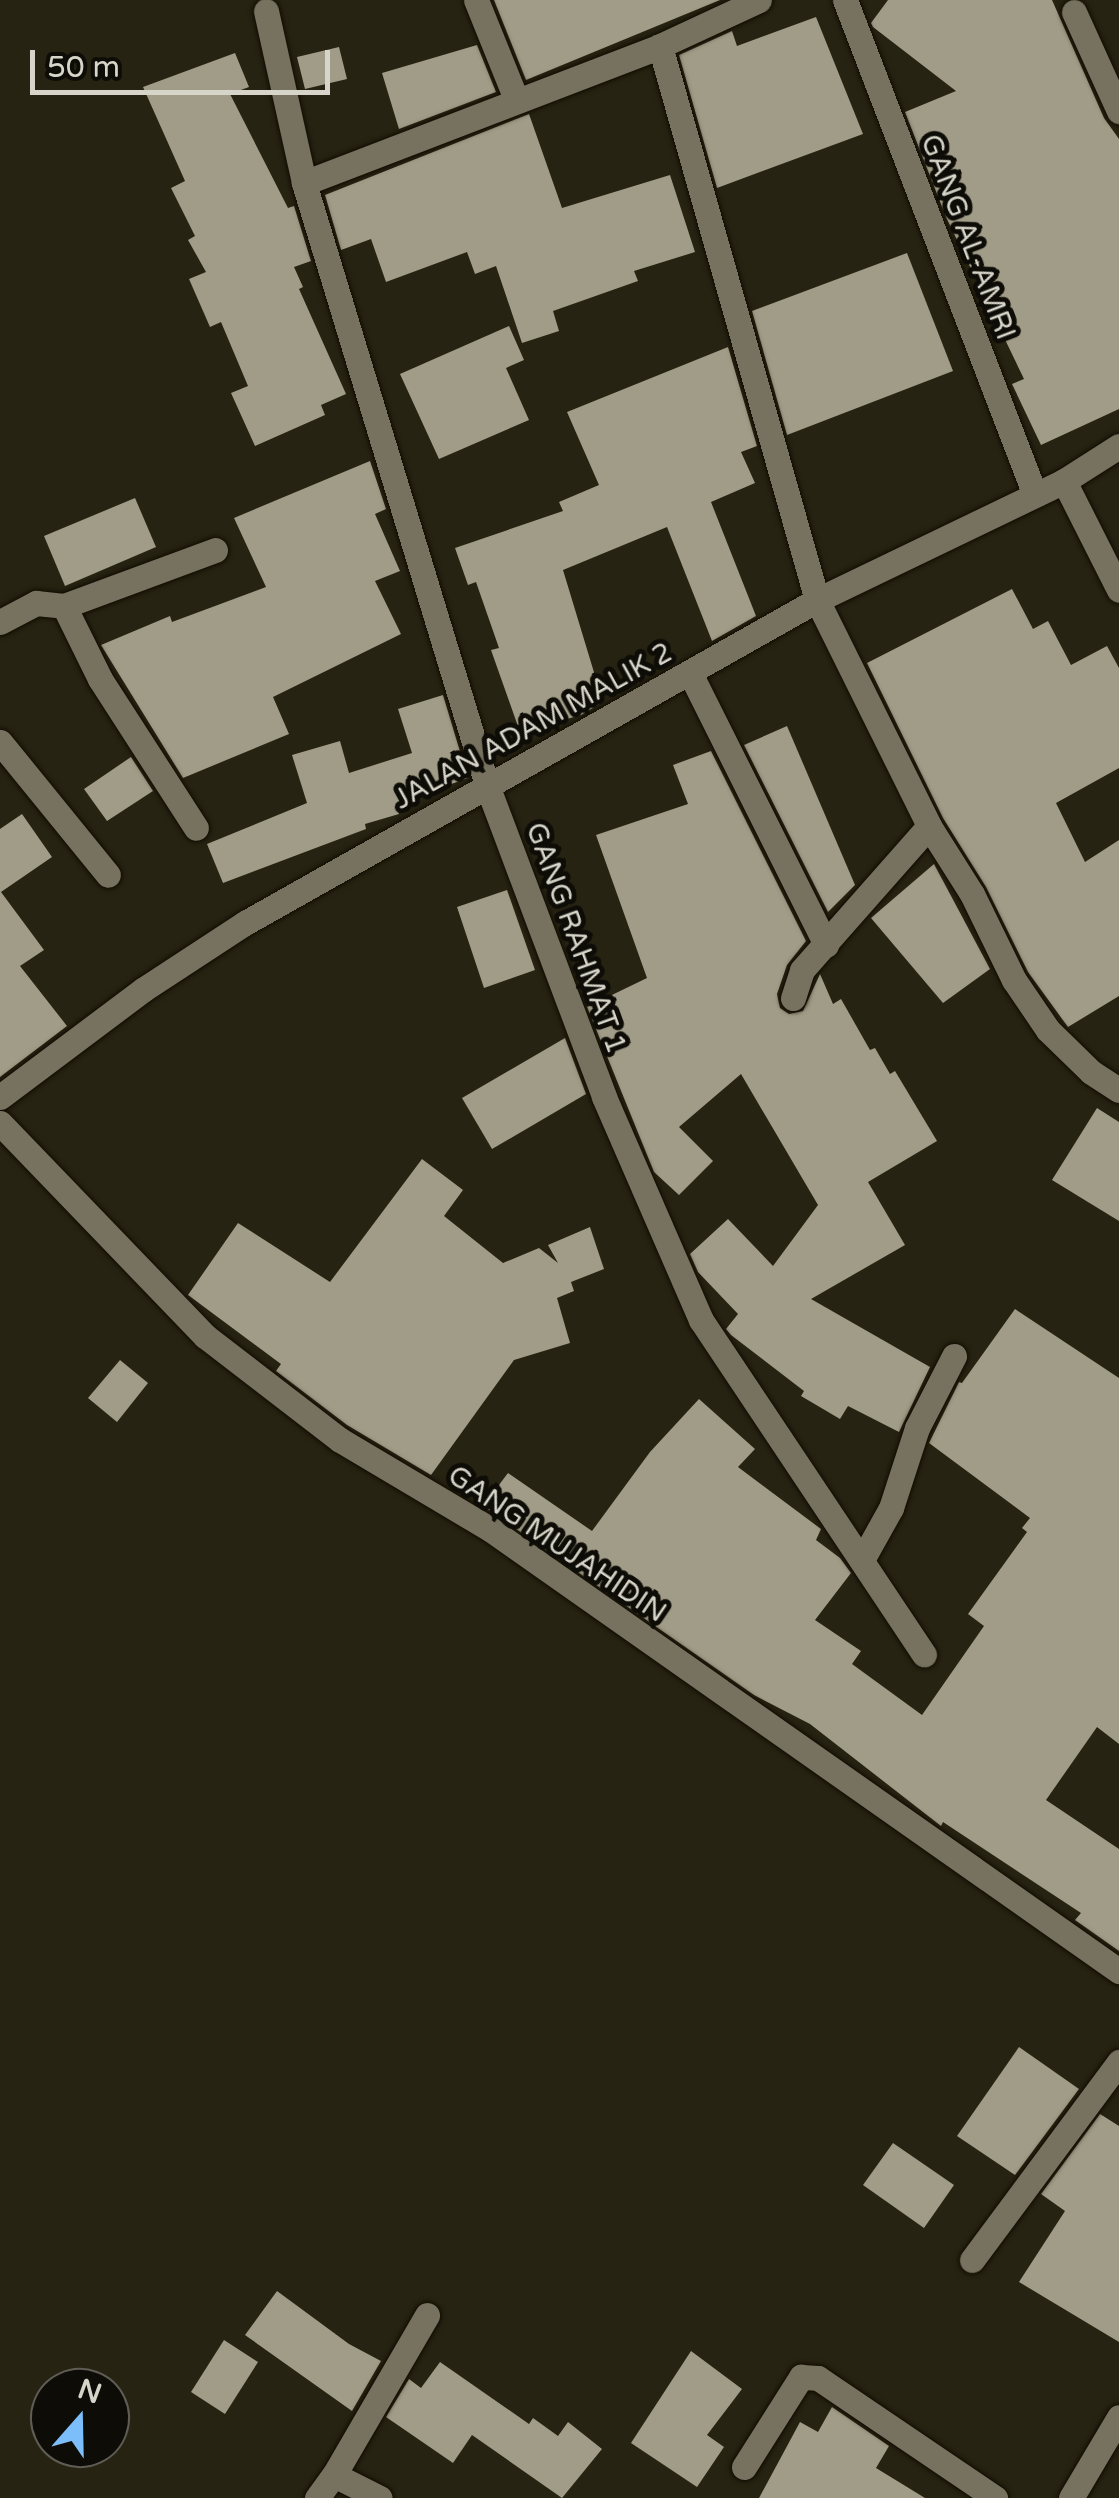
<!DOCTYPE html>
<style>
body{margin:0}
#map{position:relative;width:1119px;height:2498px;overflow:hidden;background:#272312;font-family:"Varela Round",sans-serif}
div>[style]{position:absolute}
.building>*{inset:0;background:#a19c87}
.roads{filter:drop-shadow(0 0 2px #100c01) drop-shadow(0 0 2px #100c01)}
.minor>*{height:25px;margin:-12.5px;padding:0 12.5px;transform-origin:12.5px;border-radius:12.5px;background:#77725f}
span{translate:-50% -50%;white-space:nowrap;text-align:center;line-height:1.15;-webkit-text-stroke:10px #0e0c06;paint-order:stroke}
.street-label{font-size:28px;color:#d7d5ca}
.north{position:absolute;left:30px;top:2368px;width:100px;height:100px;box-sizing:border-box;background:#0e0c06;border:2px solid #5e5c54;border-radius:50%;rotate:20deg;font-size:28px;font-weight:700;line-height:40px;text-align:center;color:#d7d5ca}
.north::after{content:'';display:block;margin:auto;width:35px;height:45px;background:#7cbef9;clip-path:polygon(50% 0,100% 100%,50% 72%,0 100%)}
.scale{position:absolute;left:30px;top:50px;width:300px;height:45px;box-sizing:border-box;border:5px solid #d7d5ca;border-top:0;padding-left:12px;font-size:30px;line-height:35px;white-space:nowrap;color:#d7d5ca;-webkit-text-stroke:8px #0e0c06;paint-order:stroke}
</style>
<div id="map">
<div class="building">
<div style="clip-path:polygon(494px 0,720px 0,526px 80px)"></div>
<div style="clip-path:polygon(888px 0,1052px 0,1104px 118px,1119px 139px,1119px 409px,1041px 445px,1012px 384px,1024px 379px,946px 217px,905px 112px,956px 91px,873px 27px,871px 23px)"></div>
<div style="clip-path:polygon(816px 17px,863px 134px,717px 188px,679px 55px,732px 31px,737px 46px)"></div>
<div style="clip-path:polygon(477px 45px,496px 92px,399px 129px,382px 73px)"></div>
<div style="clip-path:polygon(339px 47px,347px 79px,305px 89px,297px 57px)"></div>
<div style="clip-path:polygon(235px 53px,249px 87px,230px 94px,288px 208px,294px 206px,311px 261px,294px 267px,303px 287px,299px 289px,346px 394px,321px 405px,325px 415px,255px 446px,231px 393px,248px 386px,221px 322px,210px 327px,189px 279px,206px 272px,188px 240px,195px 236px,171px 188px,185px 181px,143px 87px)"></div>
<div style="clip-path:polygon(529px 114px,562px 208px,670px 175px,695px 252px,634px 271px,638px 281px,553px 311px,559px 331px,522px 343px,496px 266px,475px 274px,467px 252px,386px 282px,371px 239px,341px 250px,325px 195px)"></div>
<div style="clip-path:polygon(907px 253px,953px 371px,787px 435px,752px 311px)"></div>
<div style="clip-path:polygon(509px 326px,524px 360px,506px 368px,529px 420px,439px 459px,400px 374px)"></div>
<div style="clip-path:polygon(728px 347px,757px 446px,741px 452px,755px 483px,711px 502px,756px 616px,712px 641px,667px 527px,563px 570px,603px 702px,581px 715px,520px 732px,491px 650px,499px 648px,476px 582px,468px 585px,455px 548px,563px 511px,559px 502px,599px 485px,567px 412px)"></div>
<div style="clip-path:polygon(370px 461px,386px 509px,375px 514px,400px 571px,375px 581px,401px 634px,273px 697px,289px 734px,183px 778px,101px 645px,170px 616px,172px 622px,266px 587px,234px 518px)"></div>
<div style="clip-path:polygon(135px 498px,156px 547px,65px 586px,44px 536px)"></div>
<div style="clip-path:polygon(1012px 589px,1033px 629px,1048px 621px,1071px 665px,1107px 646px,1119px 668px,1119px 768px,1056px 803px,1085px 862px,1119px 840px,1119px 996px,1068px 1027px,1028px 972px,986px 887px,943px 818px,867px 663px)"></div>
<div style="clip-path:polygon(443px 695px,468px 778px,396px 804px,399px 814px,365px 824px,366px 829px,223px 883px,207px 844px,307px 803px,292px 755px,340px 741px,349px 773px,412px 753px,398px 709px)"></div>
<div style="clip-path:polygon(787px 726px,855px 885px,828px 912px,744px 745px)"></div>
<div style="clip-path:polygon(711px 751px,806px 941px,787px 965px,777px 994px,780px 1008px,789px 1014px,803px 1011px,820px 974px,833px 1004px,841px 999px,870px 1050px,875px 1048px,890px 1074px,895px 1071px,937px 1141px,868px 1182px,905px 1245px,811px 1299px,930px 1367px,899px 1432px,848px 1406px,840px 1419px,801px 1396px,804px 1391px,731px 1335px,726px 1329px,738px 1314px,698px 1272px,690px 1254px,728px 1219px,773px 1266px,818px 1205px,741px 1074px,679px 1127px,713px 1161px,679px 1195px,654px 1172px,587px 1007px,647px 978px,596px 835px,688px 804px,673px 765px)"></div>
<div style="clip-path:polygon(131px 757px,153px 791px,107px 821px,84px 789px)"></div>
<div style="clip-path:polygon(22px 814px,52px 857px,1px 892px,44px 950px,20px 966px,67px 1026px,0 1077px,0 829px)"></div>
<div style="clip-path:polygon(934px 864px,990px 969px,943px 1003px,871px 918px)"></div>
<div style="clip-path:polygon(507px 890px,535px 970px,484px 988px,457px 907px)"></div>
<div style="clip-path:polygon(565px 1038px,586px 1094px,492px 1149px,462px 1098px)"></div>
<div style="clip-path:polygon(1097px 1108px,1119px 1122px,1119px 1221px,1052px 1180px)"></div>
<div style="clip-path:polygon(422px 1159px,463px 1190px,444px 1216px,503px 1263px,539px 1248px,558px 1263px,548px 1245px,590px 1227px,604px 1269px,571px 1282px,574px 1291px,557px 1298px,570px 1343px,514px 1360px,431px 1475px,347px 1425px,276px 1371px,281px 1364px,188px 1295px,238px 1223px,330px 1282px)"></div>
<div style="clip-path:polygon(1015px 1309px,1119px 1378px,1119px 1744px,1097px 1727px,1046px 1800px,1119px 1849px,1119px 1951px,1075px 1920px,1081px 1913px,943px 1822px,941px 1826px,810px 1724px,754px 1695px,483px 1506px,508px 1473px,592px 1531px,650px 1452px,699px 1399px,755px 1449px,738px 1467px,821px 1529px,816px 1540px,840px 1558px,851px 1573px,815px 1620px,861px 1651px,852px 1664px,922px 1715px,984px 1626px,968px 1614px,1027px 1532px,1022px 1528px,1030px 1518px,929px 1443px,959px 1382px,962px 1383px)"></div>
<div style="clip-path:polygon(120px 1360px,148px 1383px,117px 1422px,88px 1398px)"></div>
<div style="clip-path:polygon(1019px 2047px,1079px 2089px,1015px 2175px,957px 2136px)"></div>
<div style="clip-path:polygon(1100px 2114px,1119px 2126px,1119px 2342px,1019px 2282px,1065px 2211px,1041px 2194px)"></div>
<div style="clip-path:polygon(893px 2143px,954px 2185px,924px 2228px,863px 2185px)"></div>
<div style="clip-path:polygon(277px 2291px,349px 2344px,381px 2361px,352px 2411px,245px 2335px)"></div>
<div style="clip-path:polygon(224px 2340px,258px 2362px,225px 2414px,191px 2392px)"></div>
<div style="clip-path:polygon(691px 2351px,742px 2389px,707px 2435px,724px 2447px,697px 2487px,631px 2443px)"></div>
<div style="clip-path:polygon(440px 2362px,529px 2424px,533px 2418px,558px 2436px,568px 2422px,602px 2449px,562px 2498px,472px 2435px,453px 2463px,386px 2417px,409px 2379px,421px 2388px)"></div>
<div style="clip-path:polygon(832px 2407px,889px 2446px,876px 2468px,925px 2498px,759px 2498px,800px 2422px,818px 2432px)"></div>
</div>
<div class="roads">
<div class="minor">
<div style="left:476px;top:0;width:107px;rotate:68deg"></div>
<div style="left:845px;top:0;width:530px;rotate:69deg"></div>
<div style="left:266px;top:11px;width:176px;rotate:77.5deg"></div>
<div style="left:304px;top:183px;width:629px;rotate:73.09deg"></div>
<div style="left:487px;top:785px;width:333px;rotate:69.4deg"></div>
<div style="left:604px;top:1097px;width:243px;rotate:66.5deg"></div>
<div style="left:701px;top:1320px;width:402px;rotate:56.3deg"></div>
<div style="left:1074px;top:12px;width:109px;rotate:65.6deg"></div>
<div style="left:660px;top:46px;width:576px;rotate:74.18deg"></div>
<div style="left:817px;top:600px;width:252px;rotate:63.6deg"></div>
<div style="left:929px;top:826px;width:80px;rotate:57.7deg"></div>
<div style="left:972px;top:894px;width:96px;rotate:64deg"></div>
<div style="left:1014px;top:980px;width:60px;rotate:55.8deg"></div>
<div style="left:1048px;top:1030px;width:60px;rotate:44.3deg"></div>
<div style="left:1091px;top:1072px;width:33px;rotate:33deg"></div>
<div style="left:304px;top:183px;width:381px;rotate:-21deg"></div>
<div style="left:660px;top:46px;width:109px;rotate:-24.9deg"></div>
<div style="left:1064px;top:481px;width:122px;rotate:63.2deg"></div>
<div style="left:64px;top:606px;width:81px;rotate:63.7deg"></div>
<div style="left:100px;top:679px;width:177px;rotate:57.2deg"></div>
<div style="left:0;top:622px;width:41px;rotate:-27.8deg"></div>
<div style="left:36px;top:603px;width:28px;rotate:6deg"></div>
<div style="left:64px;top:606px;width:161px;rotate:-20.3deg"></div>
<div style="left:690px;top:673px;width:304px;rotate:63.4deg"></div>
<div style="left:0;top:742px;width:171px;rotate:50.9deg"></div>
<div style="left:793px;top:998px;width:29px;rotate:-72deg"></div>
<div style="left:802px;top:970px;width:192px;rotate:-48.6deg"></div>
<div style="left:0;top:1097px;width:180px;rotate:-36.9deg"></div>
<div style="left:144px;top:989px;width:121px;rotate:-33.2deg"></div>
<div style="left:245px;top:923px;width:657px;rotate:-29.45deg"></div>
<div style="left:817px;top:600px;width:274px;rotate:-25.7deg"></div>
<div style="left:1064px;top:481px;width:65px;rotate:-32.5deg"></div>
<div style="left:0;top:1123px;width:296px;rotate:46.1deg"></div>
<div style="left:205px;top:1336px;width:170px;rotate:37.6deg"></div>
<div style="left:340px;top:1440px;width:174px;rotate:30.7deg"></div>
<div style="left:490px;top:1529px;width:769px;rotate:35.1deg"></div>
<div style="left:862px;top:1560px;width:60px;rotate:-60.9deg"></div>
<div style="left:891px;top:1508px;width:84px;rotate:-72deg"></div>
<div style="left:917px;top:1428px;width:81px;rotate:-62.8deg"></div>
<div style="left:972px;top:2260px;width:247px;rotate:-53.4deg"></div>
<div style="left:744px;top:2467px;width:107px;rotate:-57.7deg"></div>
<div style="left:801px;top:2377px;width:17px;rotate:3deg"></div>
<div style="left:818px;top:2378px;width:214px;rotate:34.1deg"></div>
<div style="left:334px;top:2475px;width:185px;rotate:-59.8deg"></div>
<div style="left:317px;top:2498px;width:29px;rotate:-54deg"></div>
<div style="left:334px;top:2475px;width:51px;rotate:26.6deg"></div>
<div style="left:1071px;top:2498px;width:94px;rotate:-59.3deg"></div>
</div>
</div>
<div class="street-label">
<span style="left:968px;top:237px;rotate:69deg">GANG AL-AMRI</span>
<span style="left:533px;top:726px;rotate:-29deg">JALAN ADAM MALIK 2</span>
<span style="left:576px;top:938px;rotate:70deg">GANG RAHMAT 1</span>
<span style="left:557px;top:1544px;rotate:34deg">GANG MUJAHIDIN</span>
</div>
<div class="north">N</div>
<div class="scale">50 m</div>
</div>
